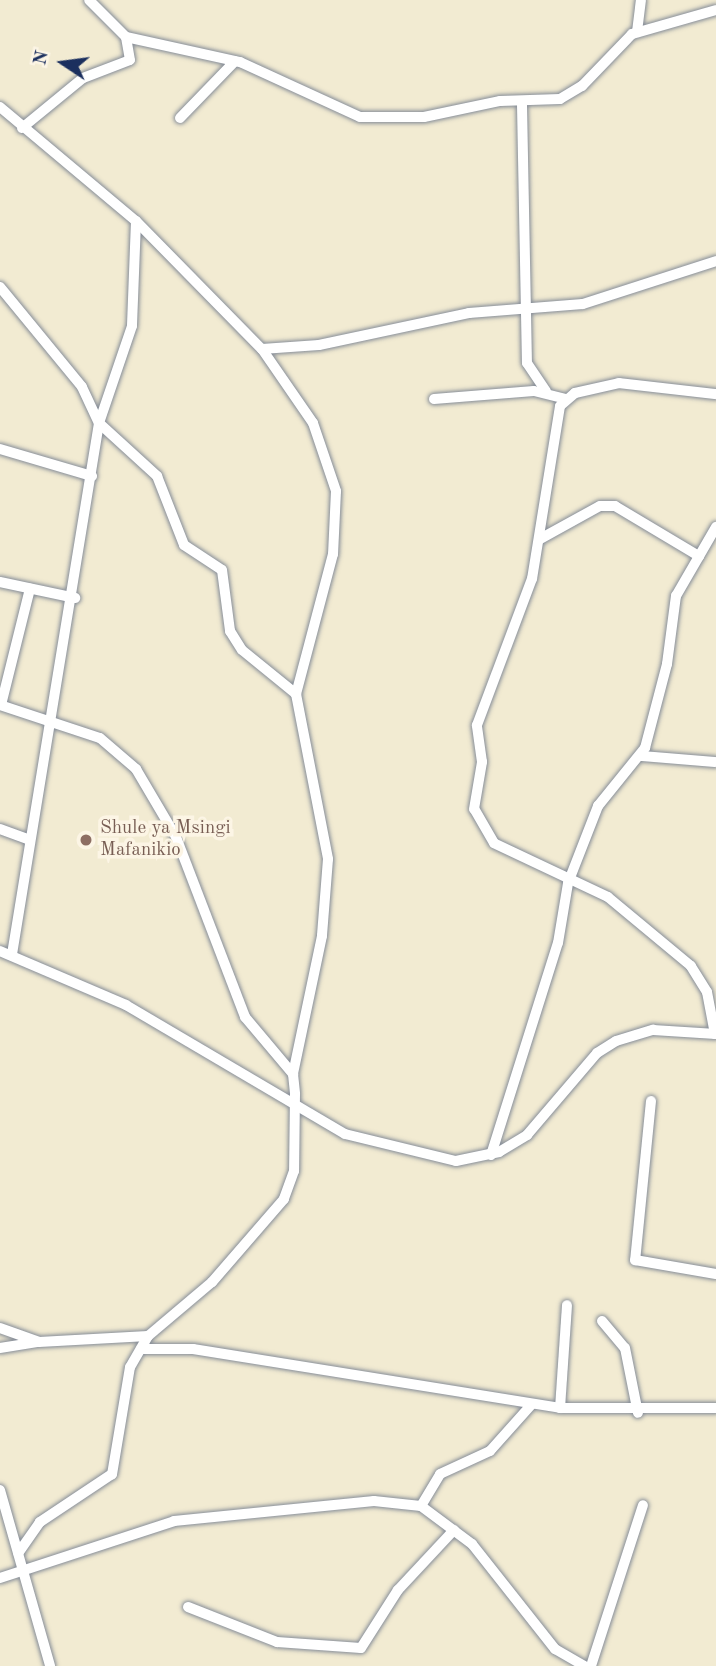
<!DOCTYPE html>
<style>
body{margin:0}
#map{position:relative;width:716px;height:1666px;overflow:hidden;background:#f2ebd2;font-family:"Old Standard TT",serif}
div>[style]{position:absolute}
.roads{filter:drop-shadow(0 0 2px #868d98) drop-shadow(0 0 2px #868d98)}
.street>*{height:10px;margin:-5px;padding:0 5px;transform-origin:5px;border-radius:5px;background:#fff}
.dots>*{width:19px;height:19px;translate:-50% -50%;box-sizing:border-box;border:4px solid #fcf5e5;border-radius:50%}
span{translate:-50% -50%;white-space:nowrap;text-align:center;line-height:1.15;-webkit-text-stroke:7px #fcf5e5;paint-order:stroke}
.education-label{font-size:19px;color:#785e54}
.left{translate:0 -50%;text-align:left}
.north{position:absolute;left:28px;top:28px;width:70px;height:70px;-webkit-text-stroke:5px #fcf5e5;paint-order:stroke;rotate:283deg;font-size:19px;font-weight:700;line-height:28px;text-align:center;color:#1b2f5e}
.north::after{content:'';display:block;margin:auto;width:24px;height:32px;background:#1b2f5e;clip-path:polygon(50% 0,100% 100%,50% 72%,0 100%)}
</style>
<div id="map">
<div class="roads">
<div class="street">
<div style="left:637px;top:32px;width:32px;rotate:-83deg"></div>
<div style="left:126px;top:37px;width:117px;rotate:12.4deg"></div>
<div style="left:240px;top:62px;width:132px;rotate:24.6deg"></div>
<div style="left:360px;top:117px;width:64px"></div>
<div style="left:424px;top:117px;width:78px;rotate:-11.9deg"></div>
<div style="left:500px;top:101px;width:60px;rotate:-1.9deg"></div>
<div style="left:560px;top:99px;width:26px;rotate:-31deg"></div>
<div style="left:582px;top:86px;width:72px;rotate:-46.1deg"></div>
<div style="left:632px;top:34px;width:87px;rotate:-15.9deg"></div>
<div style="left:522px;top:105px;width:258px;rotate:88.9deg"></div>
<div style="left:527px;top:363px;width:34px;rotate:56deg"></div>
<div style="left:0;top:107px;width:177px;rotate:40deg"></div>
<div style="left:136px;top:221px;width:180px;rotate:45.5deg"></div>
<div style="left:262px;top:349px;width:57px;rotate:-4deg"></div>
<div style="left:319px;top:345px;width:153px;rotate:-12deg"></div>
<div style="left:469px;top:313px;width:114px;rotate:-4.5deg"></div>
<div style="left:583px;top:304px;width:140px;rotate:-17.9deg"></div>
<div style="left:180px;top:118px;width:79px;rotate:-46deg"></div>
<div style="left:22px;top:128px;width:79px;rotate:-39.3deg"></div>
<div style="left:83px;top:78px;width:50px;rotate:-21deg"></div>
<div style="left:130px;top:60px;width:23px;rotate:-100deg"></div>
<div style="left:126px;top:37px;width:52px;rotate:-135deg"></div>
<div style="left:136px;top:221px;width:105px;rotate:92.2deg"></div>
<div style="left:132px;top:326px;width:102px;rotate:108.8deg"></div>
<div style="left:99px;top:423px;width:79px;rotate:42.4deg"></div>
<div style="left:157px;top:476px;width:74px;rotate:68.6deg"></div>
<div style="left:184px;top:545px;width:45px;rotate:33.3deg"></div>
<div style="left:222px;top:570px;width:62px;rotate:82.5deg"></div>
<div style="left:230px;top:631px;width:22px;rotate:58deg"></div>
<div style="left:242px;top:650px;width:70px;rotate:39.2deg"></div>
<div style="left:0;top:287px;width:129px;rotate:50.6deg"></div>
<div style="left:82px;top:387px;width:40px;rotate:65deg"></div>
<div style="left:99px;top:423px;width:538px;rotate:99.3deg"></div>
<div style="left:262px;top:349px;width:90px;rotate:55.4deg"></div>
<div style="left:313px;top:423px;width:72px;rotate:71.3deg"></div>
<div style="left:336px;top:491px;width:63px;rotate:92.7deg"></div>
<div style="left:333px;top:554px;width:145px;rotate:104.8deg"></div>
<div style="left:296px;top:694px;width:168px;rotate:79deg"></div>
<div style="left:328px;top:859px;width:77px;rotate:94.5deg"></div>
<div style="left:322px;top:936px;width:141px;rotate:101.9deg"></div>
<div style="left:434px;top:399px;width:100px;rotate:-4.6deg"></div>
<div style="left:534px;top:391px;width:33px;rotate:14deg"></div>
<div style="left:0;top:449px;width:96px;rotate:16.4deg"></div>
<div style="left:540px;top:539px;width:68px;rotate:-28.8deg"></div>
<div style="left:600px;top:506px;width:15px"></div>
<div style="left:615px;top:506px;width:98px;rotate:30.8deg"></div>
<div style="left:0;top:582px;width:77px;rotate:12deg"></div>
<div style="left:0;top:705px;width:105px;rotate:18.3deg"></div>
<div style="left:100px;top:738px;width:48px;rotate:40.7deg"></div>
<div style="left:136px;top:769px;width:79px;rotate:59.5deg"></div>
<div style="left:176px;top:837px;width:193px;rotate:69deg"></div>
<div style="left:245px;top:1017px;width:75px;rotate:49.9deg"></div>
<div style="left:293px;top:1074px;width:20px;rotate:84deg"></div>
<div style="left:295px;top:1094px;width:77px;rotate:90.7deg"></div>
<div style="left:294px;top:1171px;width:30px;rotate:110deg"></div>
<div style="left:284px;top:1199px;width:110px;rotate:130.9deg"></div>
<div style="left:212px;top:1282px;width:84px;rotate:139.8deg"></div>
<div style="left:148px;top:1336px;width:36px;rotate:120deg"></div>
<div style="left:130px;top:1367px;width:109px;rotate:99.5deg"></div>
<div style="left:112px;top:1474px;width:87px;rotate:146.3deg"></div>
<div style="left:40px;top:1522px;width:38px;rotate:125deg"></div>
<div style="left:1px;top:705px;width:120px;rotate:-76deg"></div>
<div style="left:641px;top:756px;width:75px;rotate:4.6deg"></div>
<div style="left:0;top:829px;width:32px;rotate:20deg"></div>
<div style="left:0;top:951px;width:137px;rotate:23.2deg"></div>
<div style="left:126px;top:1005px;width:254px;rotate:30.5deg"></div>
<div style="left:345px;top:1134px;width:114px;rotate:13.7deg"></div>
<div style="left:456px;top:1161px;width:44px;rotate:-11.8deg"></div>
<div style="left:499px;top:1152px;width:33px;rotate:-31deg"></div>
<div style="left:527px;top:1135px;width:108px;rotate:-49.5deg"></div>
<div style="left:597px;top:1053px;width:22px;rotate:-32deg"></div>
<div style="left:616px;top:1041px;width:39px;rotate:-17deg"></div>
<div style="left:653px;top:1030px;width:63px;rotate:3.6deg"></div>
<div style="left:715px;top:1034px;width:43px;rotate:-100.8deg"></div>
<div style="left:707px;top:992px;width:31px;rotate:-122deg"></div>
<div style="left:691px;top:966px;width:108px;rotate:-140.3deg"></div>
<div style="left:608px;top:897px;width:126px;rotate:-154.7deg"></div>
<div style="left:494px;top:843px;width:39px;rotate:-120deg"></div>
<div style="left:474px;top:809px;width:48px;rotate:-80.3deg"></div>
<div style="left:482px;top:762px;width:37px;rotate:-98deg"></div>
<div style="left:477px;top:725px;width:156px;rotate:-69.4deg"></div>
<div style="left:532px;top:579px;width:175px;rotate:-80.8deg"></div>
<div style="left:560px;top:406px;width:20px;rotate:-41deg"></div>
<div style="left:575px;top:393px;width:45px;rotate:-12.8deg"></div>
<div style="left:619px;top:383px;width:98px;rotate:6.5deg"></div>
<div style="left:651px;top:1101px;width:160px;rotate:95.7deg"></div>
<div style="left:635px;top:1260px;width:82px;rotate:9.8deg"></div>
<div style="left:491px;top:1155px;width:222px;rotate:-72.5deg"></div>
<div style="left:558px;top:943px;width:61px;rotate:-80.5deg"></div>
<div style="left:568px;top:883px;width:83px;rotate:-68.7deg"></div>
<div style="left:598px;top:806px;width:75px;rotate:-51deg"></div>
<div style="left:645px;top:748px;width:87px;rotate:-75.3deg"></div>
<div style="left:667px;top:664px;width:69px;rotate:-82.5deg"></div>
<div style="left:676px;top:596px;width:80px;rotate:-59.9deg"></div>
<div style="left:602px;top:1321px;width:35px;rotate:50deg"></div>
<div style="left:625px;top:1348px;width:66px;rotate:78.7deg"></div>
<div style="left:0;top:1328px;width:41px;rotate:19.7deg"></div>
<div style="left:39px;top:1342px;width:109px;rotate:-3.2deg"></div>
<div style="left:0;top:1348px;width:39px;rotate:-9deg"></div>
<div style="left:141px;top:1349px;width:52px"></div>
<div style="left:193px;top:1349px;width:372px;rotate:9.1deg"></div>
<div style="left:560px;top:1408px;width:156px"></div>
<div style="left:560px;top:1408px;width:103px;rotate:-86.1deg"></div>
<div style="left:0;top:1490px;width:183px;rotate:74.1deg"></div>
<div style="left:421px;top:1506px;width:37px;rotate:-59deg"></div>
<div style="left:440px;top:1474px;width:55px;rotate:-24.7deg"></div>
<div style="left:490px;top:1451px;width:63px;rotate:-48.2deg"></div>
<div style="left:0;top:1578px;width:183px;rotate:-18.1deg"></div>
<div style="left:174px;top:1521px;width:201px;rotate:-5.7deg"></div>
<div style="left:374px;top:1501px;width:47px;rotate:6.1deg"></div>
<div style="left:421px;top:1506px;width:64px;rotate:36.7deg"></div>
<div style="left:472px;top:1544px;width:134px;rotate:51.7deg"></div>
<div style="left:555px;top:1649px;width:34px;rotate:30deg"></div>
<div style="left:188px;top:1607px;width:96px;rotate:21.5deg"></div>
<div style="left:277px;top:1642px;width:84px;rotate:4.1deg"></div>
<div style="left:361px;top:1648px;width:69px;rotate:-57.5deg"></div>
<div style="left:398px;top:1590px;width:82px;rotate:-47deg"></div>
<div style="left:591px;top:1666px;width:169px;rotate:-72.1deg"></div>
</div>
</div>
<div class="dots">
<div style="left:86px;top:840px;background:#8d6e63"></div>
</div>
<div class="education-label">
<span class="left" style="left:100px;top:840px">Shule ya Msingi<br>Mafanikio</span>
</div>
<div class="north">N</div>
</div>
